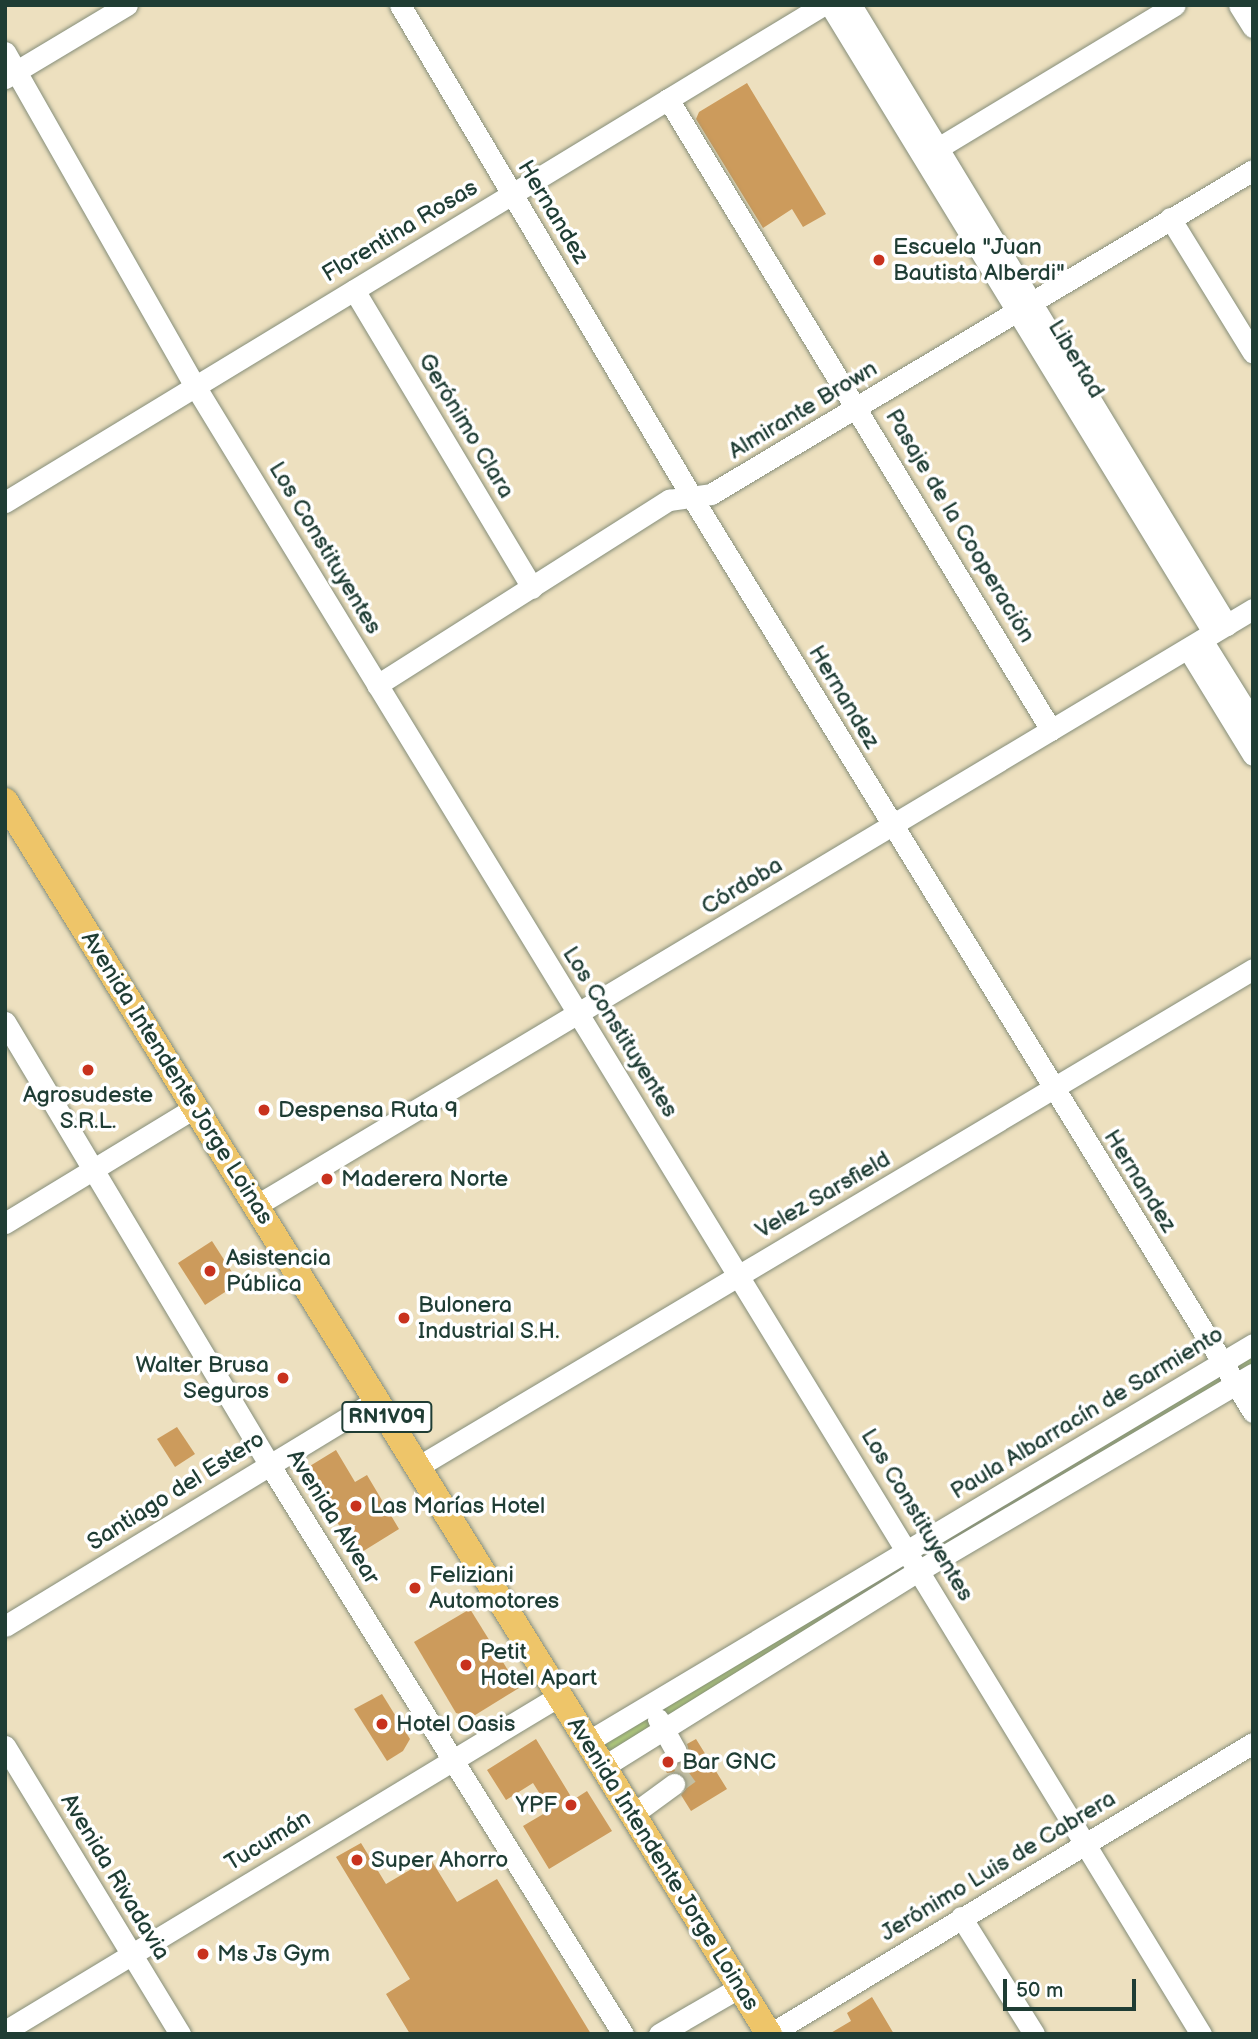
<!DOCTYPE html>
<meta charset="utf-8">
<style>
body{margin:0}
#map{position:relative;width:1258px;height:2039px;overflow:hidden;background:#ede0bf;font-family:"Balsamiq Sans",sans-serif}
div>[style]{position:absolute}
.green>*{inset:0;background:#b6d47a}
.building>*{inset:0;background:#cc9b5c}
.minor-tunnel>*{height:21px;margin-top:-10.5px;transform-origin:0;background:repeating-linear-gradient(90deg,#c4bfa3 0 21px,transparent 0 31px)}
.roads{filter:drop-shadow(0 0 2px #868e7a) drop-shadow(0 0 2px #868e7a)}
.minor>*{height:21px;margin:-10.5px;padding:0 10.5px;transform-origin:10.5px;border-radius:10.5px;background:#fff}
.major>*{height:26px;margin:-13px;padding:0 13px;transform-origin:13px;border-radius:13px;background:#eec569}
.dots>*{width:19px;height:19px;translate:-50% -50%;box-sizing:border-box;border:4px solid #fff;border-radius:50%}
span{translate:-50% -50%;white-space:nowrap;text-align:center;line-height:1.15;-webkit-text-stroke:7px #fff;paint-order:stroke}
.shield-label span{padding:2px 5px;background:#fff;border:2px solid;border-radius:5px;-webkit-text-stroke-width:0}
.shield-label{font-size:21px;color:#1f3d34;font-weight:700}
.street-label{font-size:23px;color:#1f3d34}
.poi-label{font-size:23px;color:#1f3d34}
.left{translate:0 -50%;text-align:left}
.right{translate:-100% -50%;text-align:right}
.frame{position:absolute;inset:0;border:7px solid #1f3d34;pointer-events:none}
.scale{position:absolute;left:1003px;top:1979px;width:133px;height:32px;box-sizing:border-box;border:4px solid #1f3d34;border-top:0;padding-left:9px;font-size:21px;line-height:24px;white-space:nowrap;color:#1f3d34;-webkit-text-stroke:5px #fff;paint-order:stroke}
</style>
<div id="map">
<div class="green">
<div style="clip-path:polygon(1253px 1344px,1253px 1374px,603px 1767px,587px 1742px)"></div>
</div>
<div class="building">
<div style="clip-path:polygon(747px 83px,826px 214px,803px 227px,792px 209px,763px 228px,696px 119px,699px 112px)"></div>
<div style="clip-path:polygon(212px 1241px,239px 1283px,205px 1305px,178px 1263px)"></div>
<div style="clip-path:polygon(177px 1427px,195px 1454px,175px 1467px,157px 1439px)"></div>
<div style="clip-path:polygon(336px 1450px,355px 1482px,367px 1475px,399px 1529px,357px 1555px,305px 1469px)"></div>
<div style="clip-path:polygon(470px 1609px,519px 1688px,472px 1717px,456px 1713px,414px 1642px)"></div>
<div style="clip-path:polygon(382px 1694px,410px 1739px,403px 1751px,387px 1761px,354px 1709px)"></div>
<div style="clip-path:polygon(536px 1739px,573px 1800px,587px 1791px,612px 1831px,549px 1869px,523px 1826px,550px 1810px,533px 1783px,506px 1800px,487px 1770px)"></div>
<div style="clip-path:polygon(696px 1739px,727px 1789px,691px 1811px,681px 1795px,686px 1789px,685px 1777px,679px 1772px,667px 1773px,660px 1762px,665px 1758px,675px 1764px,683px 1762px,689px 1752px,687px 1744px)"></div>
<div style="clip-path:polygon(361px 1843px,386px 1884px,430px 1858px,457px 1902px,497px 1879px,591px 2034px,410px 2034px,386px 1994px,410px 1979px,336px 1857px)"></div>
<div style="clip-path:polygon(872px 1997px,894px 2034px,829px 2034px,851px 2021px,847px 2013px)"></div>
</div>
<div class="minor-tunnel">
<div style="left:674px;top:1784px;width:19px;rotate:-36deg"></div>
<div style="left:689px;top:1773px;width:26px;rotate:-121deg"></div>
</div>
<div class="roads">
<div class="minor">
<div style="left:400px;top:5px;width:574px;rotate:59.33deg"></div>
<div style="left:693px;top:499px;width:1071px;rotate:58.48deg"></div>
<div style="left:830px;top:5px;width:735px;rotate:58.58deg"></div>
<div style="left:851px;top:5px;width:725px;rotate:58.77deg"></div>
<div style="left:1239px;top:5px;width:26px;rotate:58deg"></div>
<div style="left:5px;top:52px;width:384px;rotate:60.4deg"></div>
<div style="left:195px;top:386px;width:1931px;rotate:58.6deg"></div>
<div style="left:5px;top:78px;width:142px;rotate:-30.9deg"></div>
<div style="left:668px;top:99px;width:738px;rotate:58.74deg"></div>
<div style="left:928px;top:154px;width:288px;rotate:-31.1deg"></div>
<div style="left:1170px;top:218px;width:158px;rotate:58.4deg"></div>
<div style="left:354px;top:290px;width:347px;rotate:59.1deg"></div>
<div style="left:5px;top:502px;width:957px;rotate:-31.28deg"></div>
<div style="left:1202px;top:640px;width:97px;rotate:58.1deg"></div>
<div style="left:1188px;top:649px;width:124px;rotate:58.5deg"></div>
<div style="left:377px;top:685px;width:346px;rotate:-32.4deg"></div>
<div style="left:669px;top:500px;width:42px;rotate:-8.1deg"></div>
<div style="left:711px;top:494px;width:631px;rotate:-30.87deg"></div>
<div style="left:5px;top:1022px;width:515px;rotate:59.15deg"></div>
<div style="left:269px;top:1464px;width:671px;rotate:58.16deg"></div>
<div style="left:257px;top:1205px;width:1161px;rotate:-30.9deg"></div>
<div style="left:5px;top:1223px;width:223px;rotate:-31.3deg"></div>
<div style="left:419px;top:1466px;width:971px;rotate:-30.79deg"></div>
<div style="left:5px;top:1626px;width:434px;rotate:-31.3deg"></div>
<div style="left:658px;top:1719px;width:37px;rotate:61deg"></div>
<div style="left:587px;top:1742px;width:776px;rotate:-30.86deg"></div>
<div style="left:5px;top:1746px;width:337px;rotate:58.7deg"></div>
<div style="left:603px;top:1767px;width:373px;rotate:-31.9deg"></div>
<div style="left:920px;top:1570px;width:386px;rotate:-30.5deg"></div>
<div style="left:633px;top:1814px;width:51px;rotate:-36.2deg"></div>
<div style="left:961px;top:1917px;width:138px;rotate:58deg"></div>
<div style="left:5px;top:2031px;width:647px;rotate:-31.16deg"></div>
<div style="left:659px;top:2034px;width:94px;rotate:-30.1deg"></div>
<div style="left:770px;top:2034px;width:564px;rotate:-31.07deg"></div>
</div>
<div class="major">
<div style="left:5px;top:801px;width:1451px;rotate:58.22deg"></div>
</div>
</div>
<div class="dots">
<div style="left:879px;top:260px;background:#c8321e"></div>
<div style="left:88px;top:1070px;background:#c8321e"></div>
<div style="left:264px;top:1110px;background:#c8321e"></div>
<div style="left:327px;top:1179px;background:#c8321e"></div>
<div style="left:210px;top:1271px;background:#c8321e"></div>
<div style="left:404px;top:1318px;background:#c8321e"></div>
<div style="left:283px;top:1378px;background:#c8321e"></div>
<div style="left:356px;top:1506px;background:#c8321e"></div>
<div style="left:415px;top:1588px;background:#c8321e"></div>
<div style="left:466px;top:1665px;background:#c8321e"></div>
<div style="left:382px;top:1724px;background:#c8321e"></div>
<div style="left:668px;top:1762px;background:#c8321e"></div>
<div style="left:571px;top:1805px;background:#c8321e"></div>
<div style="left:357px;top:1860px;background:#c8321e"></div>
<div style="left:203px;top:1954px;background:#c8321e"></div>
</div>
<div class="shield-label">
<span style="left:387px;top:1417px">RN1V09</span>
</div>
<div class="street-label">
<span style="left:553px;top:212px;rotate:59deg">Hernandez</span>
<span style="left:400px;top:231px;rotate:-31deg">Florentina Rosas</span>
<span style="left:1076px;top:359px;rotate:59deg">Libertad</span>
<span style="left:803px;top:410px;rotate:-31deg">Almirante Brown</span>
<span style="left:466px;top:426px;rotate:59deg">Gerónimo Clara</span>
<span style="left:960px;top:526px;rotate:59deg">Pasaje de la Cooperación</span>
<span style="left:325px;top:548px;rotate:59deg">Los Constituyentes</span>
<span style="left:844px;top:697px;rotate:59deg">Hernandez</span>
<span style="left:742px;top:886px;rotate:-31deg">Córdoba</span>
<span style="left:620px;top:1032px;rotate:58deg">Los Constituyentes</span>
<span style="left:177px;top:1078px;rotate:58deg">Avenida Intendente Jorge Loinas</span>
<span style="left:1140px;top:1181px;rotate:58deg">Hernandez</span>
<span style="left:823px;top:1195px;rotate:-30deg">Velez Sarsfield</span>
<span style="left:1087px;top:1413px;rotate:-31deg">Paula Albarracín de Sarmiento</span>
<span style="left:176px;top:1491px;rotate:-32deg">Santiago del Estero</span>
<span style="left:917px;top:1515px;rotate:59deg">Los Constituyentes</span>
<span style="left:333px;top:1517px;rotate:58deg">Avenida Alvear</span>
<span style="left:268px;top:1841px;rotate:-31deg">Tucumán</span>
<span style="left:663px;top:1864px;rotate:58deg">Avenida Intendente Jorge Loinas</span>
<span style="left:998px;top:1866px;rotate:-31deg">Jerónimo Luis de Cabrera</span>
<span style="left:115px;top:1877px;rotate:59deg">Avenida Rivadavia</span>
</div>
<div class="poi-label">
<span class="left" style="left:893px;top:260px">Escuela "Juan<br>Bautista Alberdi"</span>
<span style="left:88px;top:1108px">Agrosudeste<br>S.R.L.</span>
<span class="left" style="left:278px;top:1110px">Despensa Ruta 9</span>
<span class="left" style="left:341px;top:1179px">Maderera Norte</span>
<span class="left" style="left:226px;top:1271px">Asistencia<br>Pública</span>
<span class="left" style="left:418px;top:1318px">Bulonera<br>Industrial S.H.</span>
<span class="right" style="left:269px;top:1378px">Walter Brusa<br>Seguros</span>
<span class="left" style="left:370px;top:1506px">Las Marías Hotel</span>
<span class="left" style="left:429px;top:1588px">Feliziani<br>Automotores</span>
<span class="left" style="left:480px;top:1665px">Petit<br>Hotel Apart</span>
<span class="left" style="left:396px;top:1724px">Hotel Oasis</span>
<span class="left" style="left:682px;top:1762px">Bar GNC</span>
<span class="right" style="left:557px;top:1805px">YPF</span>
<span class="left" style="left:371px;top:1860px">Super Ahorro</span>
<span class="left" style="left:217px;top:1954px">Ms Js Gym</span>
</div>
<div class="frame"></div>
<div class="scale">50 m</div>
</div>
